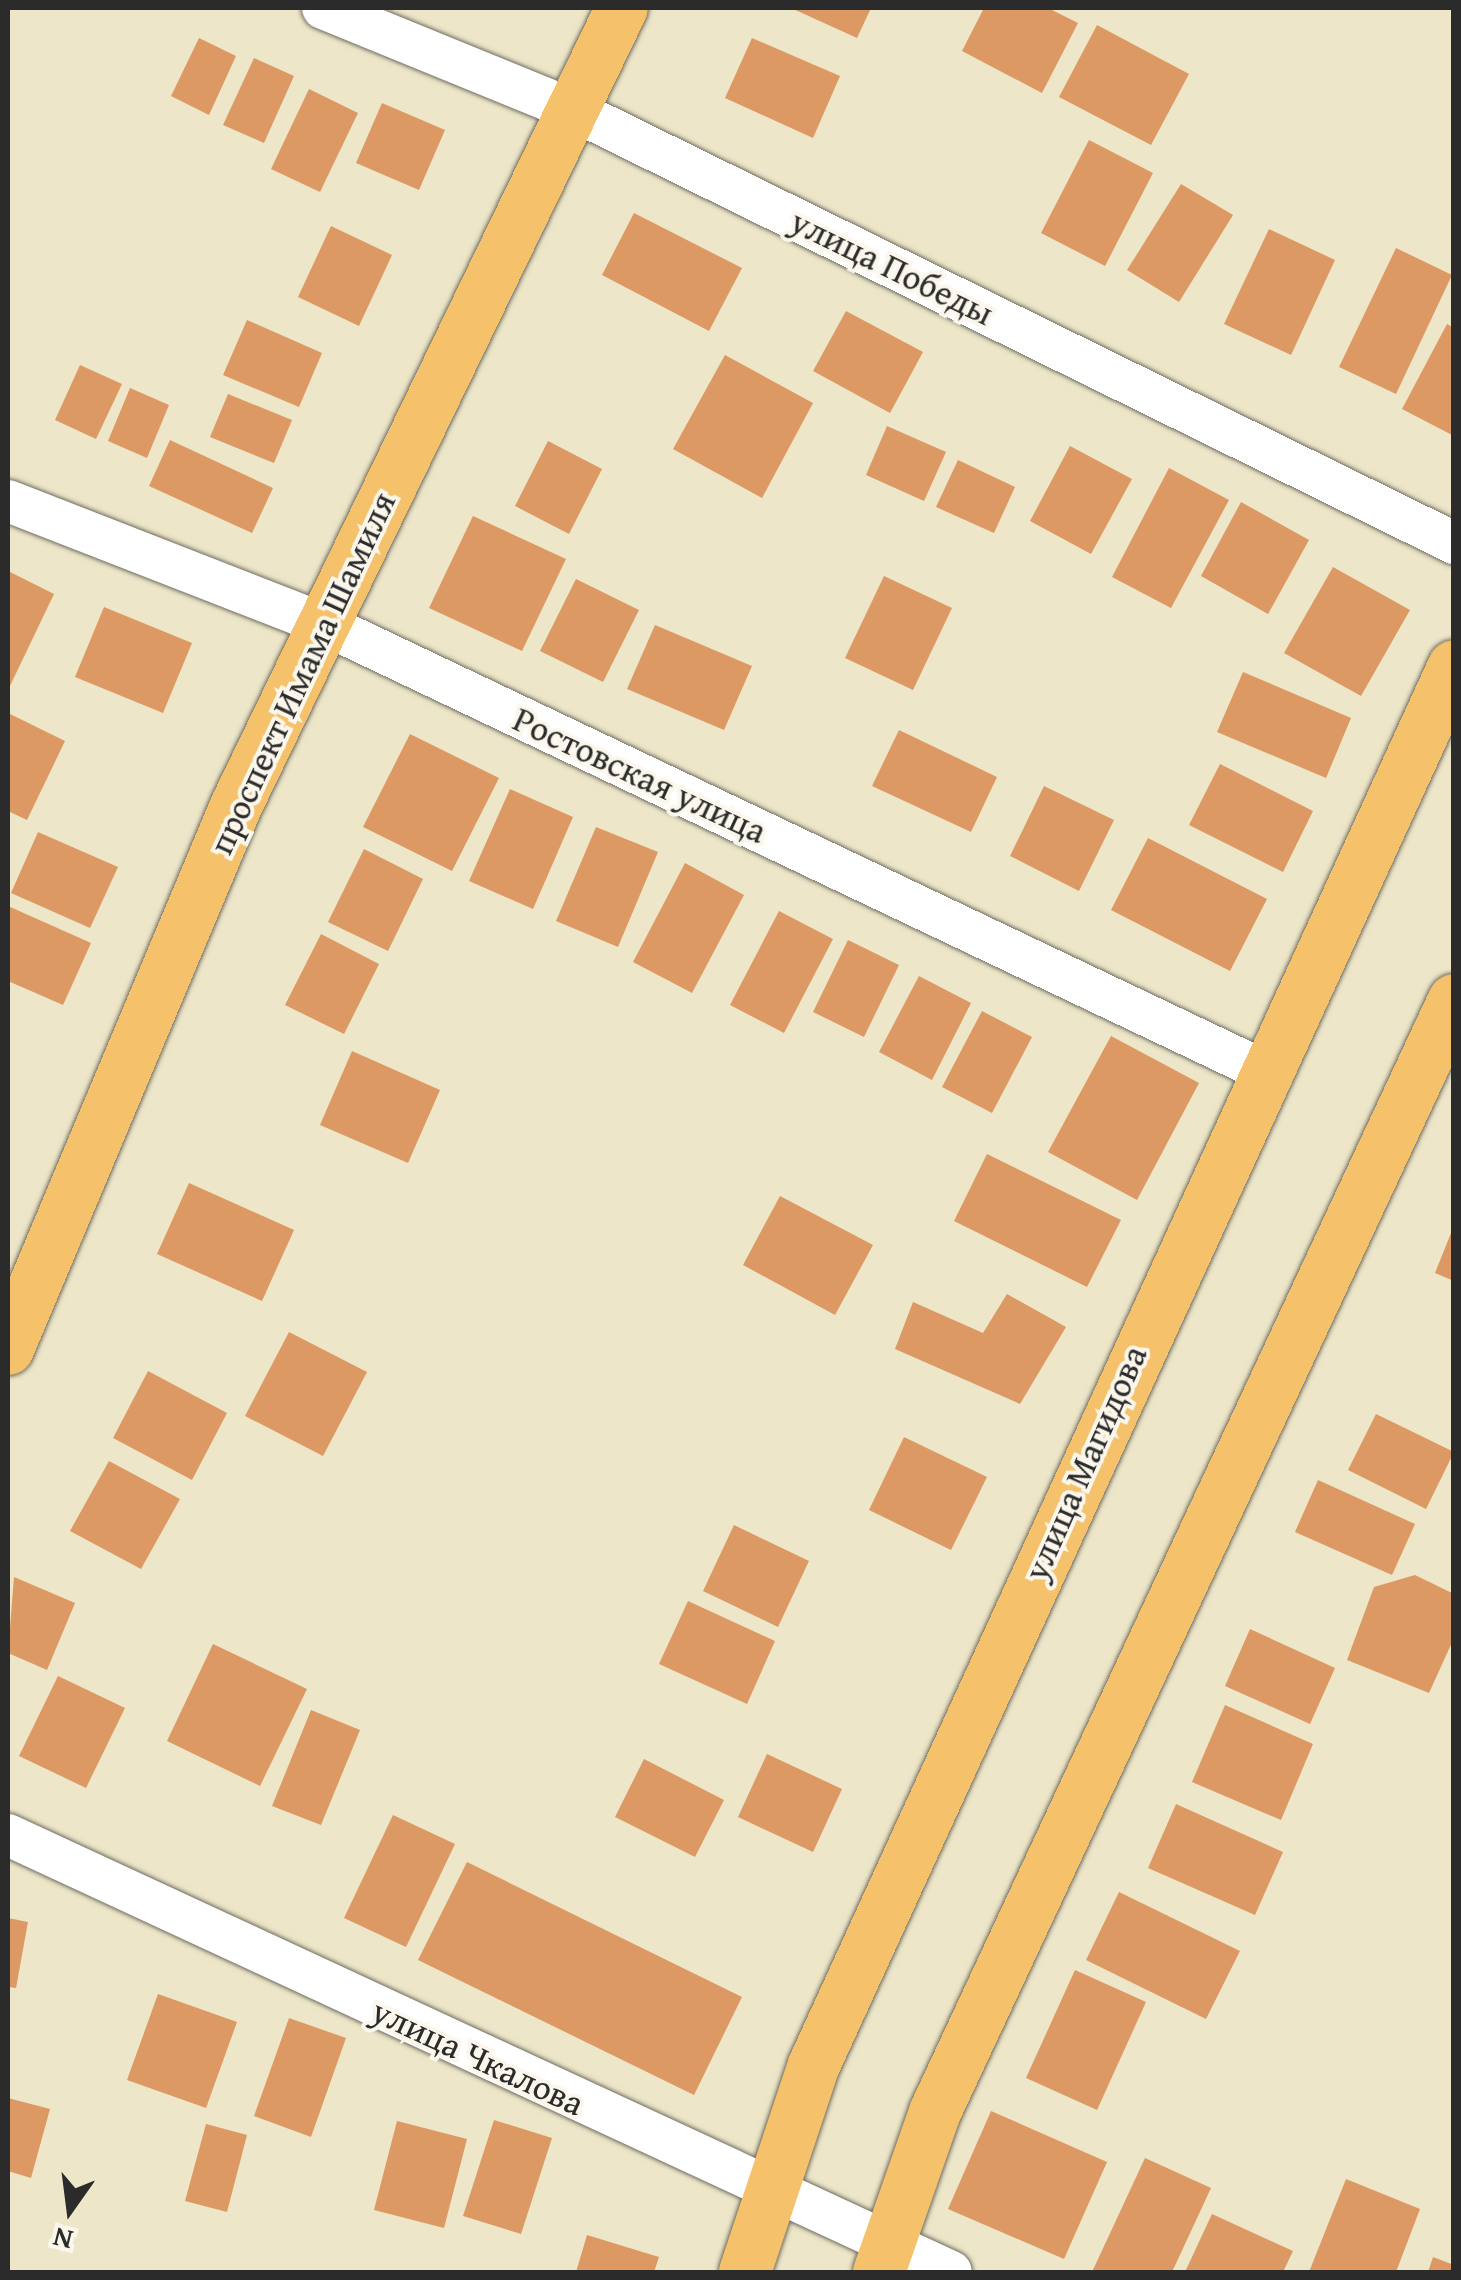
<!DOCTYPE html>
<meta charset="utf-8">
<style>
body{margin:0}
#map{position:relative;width:1461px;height:2280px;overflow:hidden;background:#ede6c8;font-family:"Gentium Book Plus",serif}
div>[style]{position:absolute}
.building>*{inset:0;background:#dd9963}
.roads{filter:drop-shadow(0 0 2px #6f6c62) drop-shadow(0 0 2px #6f6c62)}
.minor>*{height:42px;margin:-21px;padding:0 21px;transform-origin:21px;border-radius:21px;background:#fff}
.major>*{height:52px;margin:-26px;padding:0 26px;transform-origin:26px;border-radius:26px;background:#f5c16b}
span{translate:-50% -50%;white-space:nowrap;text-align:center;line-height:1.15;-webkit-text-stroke:8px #fbf7ec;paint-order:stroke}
.street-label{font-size:35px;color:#2b2b2b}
.frame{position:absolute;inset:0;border:10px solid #2b2b2b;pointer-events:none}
.north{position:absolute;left:20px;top:2160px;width:100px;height:100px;-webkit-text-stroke:8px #fbf7ec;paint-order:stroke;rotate:194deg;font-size:28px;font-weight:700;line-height:40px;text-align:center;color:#2b2b2b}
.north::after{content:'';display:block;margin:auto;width:35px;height:45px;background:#2b2b2b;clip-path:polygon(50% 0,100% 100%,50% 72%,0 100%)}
</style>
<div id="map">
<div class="building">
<div style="clip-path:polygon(791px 8px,871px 8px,857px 38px)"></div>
<div style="clip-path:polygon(984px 8px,1048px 8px,1078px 23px,1042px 93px,962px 51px)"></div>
<div style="clip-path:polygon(1097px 25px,1189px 74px,1151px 145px,1059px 97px)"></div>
<div style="clip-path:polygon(199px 38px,236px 56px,209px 115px,171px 96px)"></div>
<div style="clip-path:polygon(752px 38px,840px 76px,813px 138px,725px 98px)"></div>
<div style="clip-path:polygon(254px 58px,294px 76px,264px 143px,223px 125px)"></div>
<div style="clip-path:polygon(309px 89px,358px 113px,320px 192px,271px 169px)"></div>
<div style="clip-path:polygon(382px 103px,445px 130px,419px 190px,356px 163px)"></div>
<div style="clip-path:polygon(1089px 140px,1153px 173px,1105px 266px,1041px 233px)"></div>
<div style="clip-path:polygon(1181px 184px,1233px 215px,1179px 302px,1127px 270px)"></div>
<div style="clip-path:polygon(634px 213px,742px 268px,709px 331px,602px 275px)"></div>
<div style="clip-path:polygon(331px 226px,392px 255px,359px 326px,298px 297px)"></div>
<div style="clip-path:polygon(1269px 229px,1335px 260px,1291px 355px,1224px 324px)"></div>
<div style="clip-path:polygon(1396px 248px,1452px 275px,1396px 394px,1339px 367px)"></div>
<div style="clip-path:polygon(846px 311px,923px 352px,890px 413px,813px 371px)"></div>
<div style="clip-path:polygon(247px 320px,322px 353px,299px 407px,223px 375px)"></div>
<div style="clip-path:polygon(1447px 324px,1454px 328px,1454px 436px,1402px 409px)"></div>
<div style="clip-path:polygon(725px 355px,813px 403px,762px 498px,673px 449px)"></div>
<div style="clip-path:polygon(80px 365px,122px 384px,96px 439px,55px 420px)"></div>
<div style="clip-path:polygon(130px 388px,169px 405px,147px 458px,108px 441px)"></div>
<div style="clip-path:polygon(228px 394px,292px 420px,274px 463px,210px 437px)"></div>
<div style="clip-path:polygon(887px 426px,946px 452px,924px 501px,866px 475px)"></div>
<div style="clip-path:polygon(170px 440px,273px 488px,252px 533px,149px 486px)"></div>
<div style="clip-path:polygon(548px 441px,602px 469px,569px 534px,515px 506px)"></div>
<div style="clip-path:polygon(1070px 446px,1132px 479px,1091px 554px,1030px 521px)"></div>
<div style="clip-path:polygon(958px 460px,1015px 487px,994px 533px,936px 507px)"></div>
<div style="clip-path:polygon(1169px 468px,1229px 500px,1171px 608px,1112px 577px)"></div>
<div style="clip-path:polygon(1241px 502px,1309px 540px,1268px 614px,1201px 576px)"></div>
<div style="clip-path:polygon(473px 516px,566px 559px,522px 651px,429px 608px)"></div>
<div style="clip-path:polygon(1333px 567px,1410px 610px,1361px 696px,1284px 653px)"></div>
<div style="clip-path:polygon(8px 571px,54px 594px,8px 690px)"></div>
<div style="clip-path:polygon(884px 576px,952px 608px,913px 690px,845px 658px)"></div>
<div style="clip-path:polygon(576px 579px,639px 610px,603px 682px,540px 651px)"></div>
<div style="clip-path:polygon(104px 607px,192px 643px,163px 713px,75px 677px)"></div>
<div style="clip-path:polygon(655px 625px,752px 666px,724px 730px,627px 689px)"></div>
<div style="clip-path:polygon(1243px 672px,1351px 718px,1326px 778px,1217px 732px)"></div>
<div style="clip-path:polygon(8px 713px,65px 741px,27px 820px,8px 811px)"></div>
<div style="clip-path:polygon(899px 730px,997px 777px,971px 832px,872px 786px)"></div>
<div style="clip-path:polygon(410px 734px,499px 778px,452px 871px,363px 827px)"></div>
<div style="clip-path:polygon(1220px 764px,1313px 811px,1283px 872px,1189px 825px)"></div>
<div style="clip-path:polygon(1044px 786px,1114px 820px,1079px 891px,1010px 856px)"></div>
<div style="clip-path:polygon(510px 789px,573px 817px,533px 909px,469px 881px)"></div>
<div style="clip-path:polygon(596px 827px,658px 852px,618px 947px,556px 921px)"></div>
<div style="clip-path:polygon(38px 832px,118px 867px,90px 928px,11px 893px)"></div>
<div style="clip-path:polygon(1148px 838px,1267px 899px,1230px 971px,1111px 910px)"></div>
<div style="clip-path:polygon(364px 849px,423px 879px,388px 951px,328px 922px)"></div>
<div style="clip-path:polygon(685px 863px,744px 895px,692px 993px,633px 962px)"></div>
<div style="clip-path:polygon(8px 906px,91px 943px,63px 1005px,8px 981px)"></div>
<div style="clip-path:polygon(779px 911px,833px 939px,784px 1033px,730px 1005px)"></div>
<div style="clip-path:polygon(321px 934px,379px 964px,344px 1034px,285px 1005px)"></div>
<div style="clip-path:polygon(848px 940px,899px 965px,864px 1037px,813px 1012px)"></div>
<div style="clip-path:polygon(919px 976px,971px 1003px,932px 1080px,879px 1052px)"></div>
<div style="clip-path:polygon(982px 1011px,1032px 1037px,992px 1113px,942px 1087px)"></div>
<div style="clip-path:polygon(1111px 1036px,1199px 1083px,1137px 1200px,1048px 1152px)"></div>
<div style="clip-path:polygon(352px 1051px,440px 1090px,408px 1163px,320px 1125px)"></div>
<div style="clip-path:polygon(987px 1154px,1121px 1220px,1087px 1287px,954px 1221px)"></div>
<div style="clip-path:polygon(189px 1183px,294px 1230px,262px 1301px,157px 1254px)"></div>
<div style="clip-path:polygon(780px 1196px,873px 1245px,835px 1315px,743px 1265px)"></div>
<div style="clip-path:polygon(1453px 1228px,1454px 1228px,1454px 1281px,1435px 1273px)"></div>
<div style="clip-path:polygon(1007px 1294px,1066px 1327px,1020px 1404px,895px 1349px,913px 1302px,983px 1333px)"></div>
<div style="clip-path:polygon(289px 1332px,367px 1372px,323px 1456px,245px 1416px)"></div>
<div style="clip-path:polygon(148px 1371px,227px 1413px,192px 1480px,113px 1438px)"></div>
<div style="clip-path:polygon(1376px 1414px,1454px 1452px,1426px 1509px,1348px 1470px)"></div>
<div style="clip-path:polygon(904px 1437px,987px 1477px,951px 1550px,869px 1510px)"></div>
<div style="clip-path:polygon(109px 1461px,180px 1499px,141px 1569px,70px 1531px)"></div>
<div style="clip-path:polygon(1318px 1480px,1415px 1524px,1392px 1575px,1295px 1532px)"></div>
<div style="clip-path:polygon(734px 1525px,809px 1561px,778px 1627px,703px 1591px)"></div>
<div style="clip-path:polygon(1415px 1575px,1454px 1594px,1454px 1638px,1429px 1693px,1347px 1660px,1374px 1587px)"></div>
<div style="clip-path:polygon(14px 1577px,75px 1603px,47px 1670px,8px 1653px)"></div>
<div style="clip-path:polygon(688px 1601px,775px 1641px,747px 1704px,659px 1664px)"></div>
<div style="clip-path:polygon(1250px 1629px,1335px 1668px,1310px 1724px,1225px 1686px)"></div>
<div style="clip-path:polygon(213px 1644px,307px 1689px,260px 1786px,167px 1741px)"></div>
<div style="clip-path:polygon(58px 1676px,125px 1708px,86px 1788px,19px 1756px)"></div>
<div style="clip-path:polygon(1225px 1705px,1313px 1744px,1281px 1820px,1192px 1782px)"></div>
<div style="clip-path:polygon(311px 1710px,360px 1730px,321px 1825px,272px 1806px)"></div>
<div style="clip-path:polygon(767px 1754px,842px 1789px,813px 1852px,738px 1817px)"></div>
<div style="clip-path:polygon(644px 1759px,724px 1800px,695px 1857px,615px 1817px)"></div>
<div style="clip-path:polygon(1176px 1804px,1283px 1852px,1255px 1915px,1148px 1868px)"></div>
<div style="clip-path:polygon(393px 1815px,455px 1844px,406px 1947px,344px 1918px)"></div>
<div style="clip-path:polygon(467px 1862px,742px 1997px,694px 2095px,418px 1960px)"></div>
<div style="clip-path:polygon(1119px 1892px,1240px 1951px,1206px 2019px,1086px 1960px)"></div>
<div style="clip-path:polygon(8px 1918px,28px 1922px,16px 1988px,8px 1987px)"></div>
<div style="clip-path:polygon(1075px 1970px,1146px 2002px,1097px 2110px,1026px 2078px)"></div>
<div style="clip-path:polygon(158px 1994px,237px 2022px,206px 2108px,127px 2080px)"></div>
<div style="clip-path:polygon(289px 2018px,346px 2038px,311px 2137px,254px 2116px)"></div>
<div style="clip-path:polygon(8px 2098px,50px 2109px,31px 2178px,8px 2171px)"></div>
<div style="clip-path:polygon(991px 2111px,1107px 2162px,1064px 2259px,948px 2209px)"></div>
<div style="clip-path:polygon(494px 2120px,552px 2138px,521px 2234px,463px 2216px)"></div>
<div style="clip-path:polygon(397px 2121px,467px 2139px,444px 2228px,374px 2210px)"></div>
<div style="clip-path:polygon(206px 2124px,247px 2135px,227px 2212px,185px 2201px)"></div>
<div style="clip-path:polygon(1145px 2158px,1211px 2188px,1172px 2272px,1092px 2272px)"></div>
<div style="clip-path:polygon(1346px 2179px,1420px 2209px,1396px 2272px,1309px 2272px)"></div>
<div style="clip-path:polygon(1212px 2214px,1293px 2251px,1283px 2272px,1185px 2272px)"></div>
<div style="clip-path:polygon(587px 2235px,659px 2257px,654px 2272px,576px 2272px)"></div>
<div style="clip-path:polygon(1433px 2257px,1454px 2265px,1454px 2272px,1428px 2272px)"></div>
</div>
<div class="roads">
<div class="minor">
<div style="left:323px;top:8px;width:270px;rotate:22.2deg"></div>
<div style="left:573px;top:110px;width:982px;rotate:26.17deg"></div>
<div style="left:8px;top:501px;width:339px;rotate:21.3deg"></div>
<div style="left:324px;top:624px;width:1039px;rotate:25.43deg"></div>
<div style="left:8px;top:1835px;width:1039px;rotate:24.86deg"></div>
</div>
<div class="major">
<div style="left:8px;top:1349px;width:589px;rotate:-67.22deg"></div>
<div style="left:236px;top:806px;width:886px;rotate:-64.19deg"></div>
<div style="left:745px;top:2272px;width:218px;rotate:-71.6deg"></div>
<div style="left:814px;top:2065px;width:1538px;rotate:-65.42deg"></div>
<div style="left:879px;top:2272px;width:170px;rotate:-70.7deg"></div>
<div style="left:935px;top:2112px;width:1227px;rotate:-64.98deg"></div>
</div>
</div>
<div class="street-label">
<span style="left:892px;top:267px;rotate:26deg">улица Победы</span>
<span style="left:302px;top:673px;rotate:-65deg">проспект Имама Шамиля</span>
<span style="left:640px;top:775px;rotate:25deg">Ростовская улица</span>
<span style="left:1085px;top:1463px;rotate:-66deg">улица Магидова</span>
<span style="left:478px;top:2057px;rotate:25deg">улица Чкалова</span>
</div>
<div class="frame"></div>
<div class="north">N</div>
</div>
